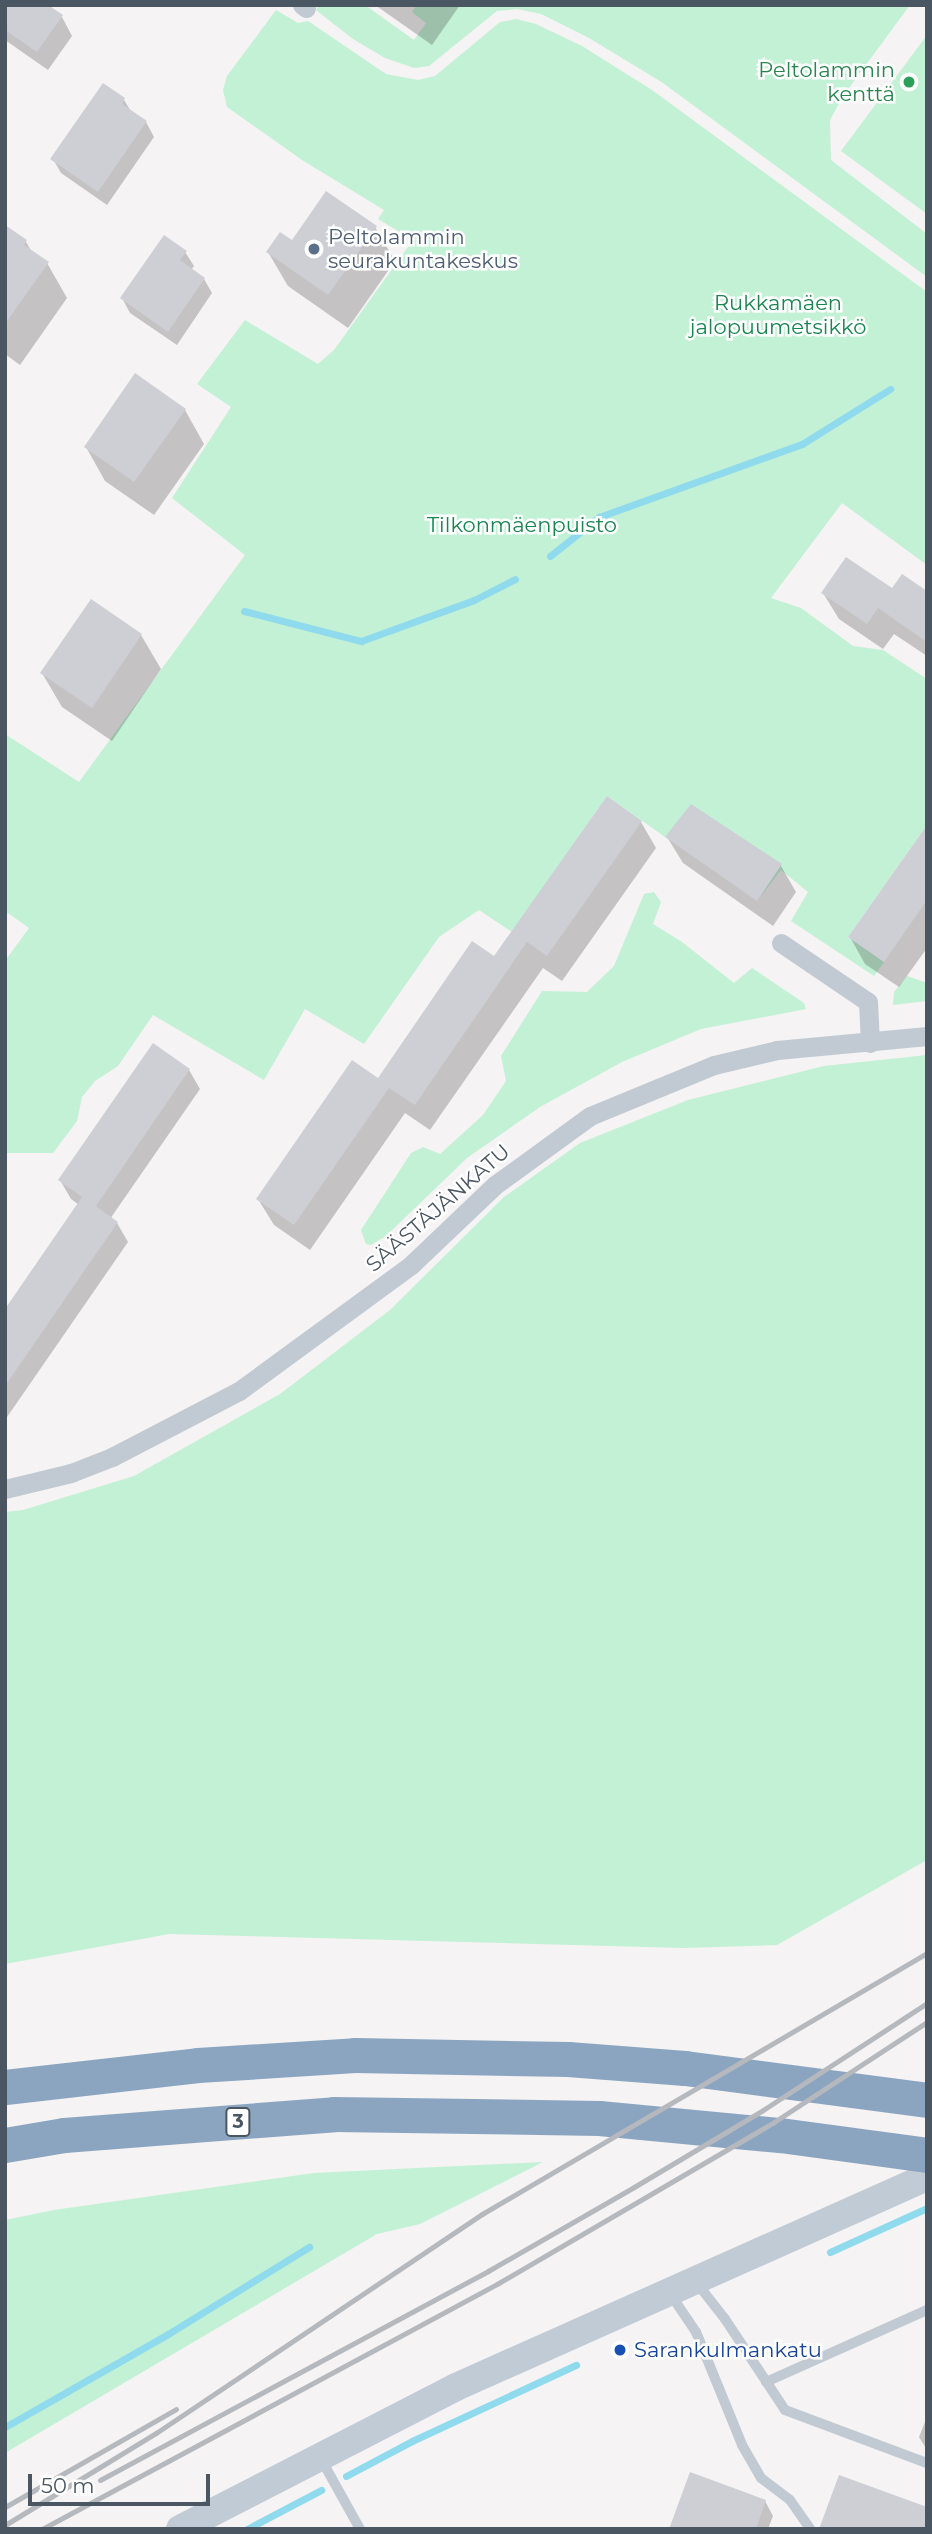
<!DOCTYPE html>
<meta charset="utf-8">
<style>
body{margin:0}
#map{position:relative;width:932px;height:2534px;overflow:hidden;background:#f5f3f3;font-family:Montserrat,sans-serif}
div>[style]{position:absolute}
.green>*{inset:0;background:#c3f1d5}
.shadow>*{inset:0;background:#0003}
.stream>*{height:7px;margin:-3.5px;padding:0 3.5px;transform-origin:3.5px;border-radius:3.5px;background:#90daee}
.building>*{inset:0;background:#cdcfd5}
.service>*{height:10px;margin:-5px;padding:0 5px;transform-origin:5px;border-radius:5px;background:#c1cad2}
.minor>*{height:19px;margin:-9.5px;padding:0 9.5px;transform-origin:9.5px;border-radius:9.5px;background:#c1cad2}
.secondary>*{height:28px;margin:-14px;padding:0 14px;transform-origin:14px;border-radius:14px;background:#c1cbd6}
.motorway>*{height:35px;margin:-17.5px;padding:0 17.5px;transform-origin:17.5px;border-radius:17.5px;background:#8ba5c1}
.rail>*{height:5px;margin:-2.5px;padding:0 2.5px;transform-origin:2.5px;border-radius:2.5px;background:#b5b8bd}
.dots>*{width:19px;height:19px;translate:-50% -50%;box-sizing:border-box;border:4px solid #fff;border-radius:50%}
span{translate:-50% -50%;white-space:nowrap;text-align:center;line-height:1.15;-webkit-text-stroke:5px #fff;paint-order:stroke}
.shield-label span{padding:2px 5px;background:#fff;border:2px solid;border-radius:5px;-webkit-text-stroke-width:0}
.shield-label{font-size:19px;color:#4a5661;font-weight:700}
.leisure-label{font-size:21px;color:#27864d}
.right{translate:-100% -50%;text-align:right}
.service-label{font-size:21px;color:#4e5e75}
.left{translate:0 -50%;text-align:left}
.park-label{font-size:21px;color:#17864f}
.street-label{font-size:21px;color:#4a5661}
.transit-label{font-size:21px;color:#164399}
.frame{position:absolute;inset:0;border:7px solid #4a5661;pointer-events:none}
.scale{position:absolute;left:28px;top:2474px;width:182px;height:32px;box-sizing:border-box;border:4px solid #4a5661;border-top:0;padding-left:9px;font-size:21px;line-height:24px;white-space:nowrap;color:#4a5661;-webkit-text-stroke:5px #fff;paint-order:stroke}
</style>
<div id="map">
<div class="green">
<div style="clip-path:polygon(319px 5px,365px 5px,414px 40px,426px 23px,412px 12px,417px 5px,910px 5px,843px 96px,830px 120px,831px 160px,927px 234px,927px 277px,663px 83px,589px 38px,541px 14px,517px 9px,497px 11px,429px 66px,414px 68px,385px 58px,353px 39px,316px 10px)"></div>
<div style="clip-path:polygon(276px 10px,298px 23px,308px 21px,386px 74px,418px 80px,435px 76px,500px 22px,516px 19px,536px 24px,582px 46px,652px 90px,927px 292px,927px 565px,842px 503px,771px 598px,801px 608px,853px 646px,883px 650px,927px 679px,927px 825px,848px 937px,884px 962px,874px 976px,791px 921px,808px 892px,781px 870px,757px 901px,781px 864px,665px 837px,607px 796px,512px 932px,479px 910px,439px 937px,364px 1044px,305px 1009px,264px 1080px,153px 1015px,118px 1066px,95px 1081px,82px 1097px,77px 1121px,53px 1153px,5px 1153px,5px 961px,29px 928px,5px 911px,5px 734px,79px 782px,245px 555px,172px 498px,231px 407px,197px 384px,245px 320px,318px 364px,334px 350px,413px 240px,378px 219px,384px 210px,302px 160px,227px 107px,223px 90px,227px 76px)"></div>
<div style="clip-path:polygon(927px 35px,927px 214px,841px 151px)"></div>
<div style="clip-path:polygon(654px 892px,661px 902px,653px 924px,682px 942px,734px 983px,752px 968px,804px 1003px,806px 1009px,701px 1029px,622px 1062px,540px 1107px,467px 1158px,386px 1236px,371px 1245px,366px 1244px,361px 1230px,411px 1153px,423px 1147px,440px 1154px,483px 1115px,506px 1081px,501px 1056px,542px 991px,587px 992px,614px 966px,644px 894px)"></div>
<div style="clip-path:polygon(907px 976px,927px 983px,927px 1001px,893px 1005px,894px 992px)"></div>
<div style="clip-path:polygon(927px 1055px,927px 1860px,777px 1945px,684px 1948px,169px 1934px,5px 1964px,5px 1512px,23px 1510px,134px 1476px,280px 1394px,390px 1310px,504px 1197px,580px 1143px,688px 1100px,824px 1066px)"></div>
<div style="clip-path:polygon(543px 2162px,420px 2224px,377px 2234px,5px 2453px,5px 2220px,54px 2210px,314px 2173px)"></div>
</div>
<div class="shadow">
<div style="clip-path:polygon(5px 5px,62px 17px,72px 36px,48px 70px,5px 40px)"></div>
<div style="clip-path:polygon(375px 5px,460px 5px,432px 45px)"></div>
<div style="clip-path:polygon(124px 100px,132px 113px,146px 122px,154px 137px,107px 205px,61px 173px,53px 159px)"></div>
<div style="clip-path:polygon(5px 227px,26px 242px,33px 254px,47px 263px,67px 298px,20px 365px,5px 354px)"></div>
<div style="clip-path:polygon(375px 227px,395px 261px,348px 328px,288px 286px,268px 252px,292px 242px)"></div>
<div style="clip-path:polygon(185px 252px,194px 266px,191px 270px,204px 279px,212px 293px,177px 345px,130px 313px,122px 298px)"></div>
<div style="clip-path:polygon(185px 410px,204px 444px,154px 515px,105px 481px,86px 447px)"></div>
<div style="clip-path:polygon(893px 591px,927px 593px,927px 656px,894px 634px,883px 649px,839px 619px,823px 593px)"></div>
<div style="clip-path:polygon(141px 635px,161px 669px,112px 741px,62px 707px,42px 673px)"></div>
<div style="clip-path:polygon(641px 822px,656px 848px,562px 981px,543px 968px,430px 1130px,405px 1113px,310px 1250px,274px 1225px,258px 1199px,378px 1081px,495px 959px)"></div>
<div style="clip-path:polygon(927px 828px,927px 948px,899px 987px,865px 964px,850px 937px)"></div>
<div style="clip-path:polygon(667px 837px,781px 866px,796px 892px,773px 926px,683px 863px)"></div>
<div style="clip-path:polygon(189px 1070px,200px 1089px,110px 1219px,117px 1223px,128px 1242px,5px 1420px,5px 1312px,79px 1205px,71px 1199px,60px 1180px)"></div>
<div style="clip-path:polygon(927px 2417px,927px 2450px,919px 2437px)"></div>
<div style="clip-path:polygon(765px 2501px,773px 2516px,768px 2529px,671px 2529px)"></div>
</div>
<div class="stream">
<div style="left:550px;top:556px;width:63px;rotate:-38.5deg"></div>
<div style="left:599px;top:517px;width:216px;rotate:-19.8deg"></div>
<div style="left:802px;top:444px;width:104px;rotate:-32deg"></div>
<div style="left:244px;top:611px;width:121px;rotate:14.4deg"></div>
<div style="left:361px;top:641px;width:120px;rotate:-19.9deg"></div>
<div style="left:474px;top:600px;width:46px;rotate:-27.1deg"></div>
<div style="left:830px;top:2252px;width:107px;rotate:-24.4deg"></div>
<div style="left:5px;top:2427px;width:188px;rotate:-29.7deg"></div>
<div style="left:168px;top:2334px;width:166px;rotate:-31.7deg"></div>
<div style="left:346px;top:2476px;width:75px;rotate:-27.9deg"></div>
<div style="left:412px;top:2441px;width:181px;rotate:-24.9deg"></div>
<div style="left:247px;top:2529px;width:84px;rotate:-27.8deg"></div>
</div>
<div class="building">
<div style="clip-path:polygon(5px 5px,48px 5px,63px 15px,37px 52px,5px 30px)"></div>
<div style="clip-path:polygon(103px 83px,125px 98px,122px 104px,147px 121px,98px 192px,50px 159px)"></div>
<div style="clip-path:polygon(326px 191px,377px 226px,328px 295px,266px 252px,280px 232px,292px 240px)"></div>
<div style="clip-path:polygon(5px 225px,27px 240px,24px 245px,49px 262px,5px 324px)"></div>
<div style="clip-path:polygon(164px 235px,187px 251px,180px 260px,205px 278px,168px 332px,120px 298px)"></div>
<div style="clip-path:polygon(135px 373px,186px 409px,134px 482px,84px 447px)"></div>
<div style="clip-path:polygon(846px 557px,892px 588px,902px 574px,927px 591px,927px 642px,878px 608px,867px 624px,821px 593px)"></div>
<div style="clip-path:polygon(91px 599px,142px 634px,92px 708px,40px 673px)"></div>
<div style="clip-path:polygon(607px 796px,642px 821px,547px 956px,527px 942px,415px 1105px,389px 1088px,294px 1225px,256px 1199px,352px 1060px,378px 1078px,472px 941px,494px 956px)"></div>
<div style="clip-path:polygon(691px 804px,782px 864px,757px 901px,665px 837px)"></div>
<div style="clip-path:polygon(927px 825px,927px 900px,884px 962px,848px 937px)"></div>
<div style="clip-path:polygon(153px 1043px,190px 1069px,96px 1206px,87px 1200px,118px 1222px,5px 1386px,5px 1309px,82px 1197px,58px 1180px)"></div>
<div style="clip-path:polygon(690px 2472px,766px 2500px,756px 2529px,669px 2529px)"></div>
<div style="clip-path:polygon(839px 2475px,927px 2507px,927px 2529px,819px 2529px)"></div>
</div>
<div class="service">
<div style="left:696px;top:2282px;width:47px;rotate:51.9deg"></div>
<div style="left:725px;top:2319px;width:109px;rotate:56.6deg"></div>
<div style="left:785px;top:2410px;width:152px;rotate:20.5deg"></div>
<div style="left:671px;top:2295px;width:45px;rotate:56deg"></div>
<div style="left:696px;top:2332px;width:122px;rotate:67.8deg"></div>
<div style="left:742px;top:2445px;width:38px;rotate:60deg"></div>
<div style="left:761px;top:2478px;width:36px;rotate:37deg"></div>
<div style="left:790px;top:2500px;width:35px;rotate:55deg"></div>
<div style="left:766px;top:2382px;width:176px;rotate:-24.1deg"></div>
<div style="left:321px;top:2459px;width:80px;rotate:60.9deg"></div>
</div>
<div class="minor">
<div style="left:302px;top:5px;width:5px;rotate:37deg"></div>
<div style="left:781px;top:943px;width:105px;rotate:34.1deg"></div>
<div style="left:868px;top:1002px;width:41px;rotate:87.2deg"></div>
<div style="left:5px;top:1489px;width:68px;rotate:-13.6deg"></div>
<div style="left:71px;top:1473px;width:44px;rotate:-21.3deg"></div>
<div style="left:112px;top:1457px;width:143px;rotate:-27.5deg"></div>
<div style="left:239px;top:1391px;width:213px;rotate:-36.2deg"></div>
<div style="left:411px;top:1265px;width:116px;rotate:-43.6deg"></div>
<div style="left:495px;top:1185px;width:117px;rotate:-36deg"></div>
<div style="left:590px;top:1116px;width:134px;rotate:-22.4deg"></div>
<div style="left:714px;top:1065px;width:65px;rotate:-13.4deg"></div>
<div style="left:777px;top:1050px;width:151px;rotate:-5.3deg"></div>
</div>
<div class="secondary">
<div style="left:180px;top:2529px;width:310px;rotate:-27.2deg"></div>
<div style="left:456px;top:2387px;width:516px;rotate:-24.03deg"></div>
</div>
<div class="motorway">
<div style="left:5px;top:2087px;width:194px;rotate:-6.5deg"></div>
<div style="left:198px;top:2065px;width:157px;rotate:-3.6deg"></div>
<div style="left:355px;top:2055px;width:213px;rotate:1.1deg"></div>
<div style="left:568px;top:2059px;width:117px;rotate:4.4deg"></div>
<div style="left:685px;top:2068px;width:244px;rotate:7.5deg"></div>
<div style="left:5px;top:2145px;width:60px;rotate:-9.6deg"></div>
<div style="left:64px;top:2135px;width:271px;rotate:-4.4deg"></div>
<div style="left:334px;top:2114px;width:139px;rotate:0.8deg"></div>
<div style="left:473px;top:2116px;width:126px;rotate:0.9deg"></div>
<div style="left:599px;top:2118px;width:182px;rotate:5.4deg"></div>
<div style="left:780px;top:2135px;width:148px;rotate:7.7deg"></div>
</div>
<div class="rail">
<div style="left:100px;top:2480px;width:441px;rotate:-28.3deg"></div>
<div style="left:488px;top:2271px;width:168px;rotate:-29.9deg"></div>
<div style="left:634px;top:2187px;width:150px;rotate:-30.8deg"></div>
<div style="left:763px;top:2110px;width:196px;rotate:-33.1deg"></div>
<div style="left:5px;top:2507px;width:197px;rotate:-29.8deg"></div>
<div style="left:5px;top:2525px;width:177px;rotate:-31.4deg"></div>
<div style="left:156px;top:2433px;width:393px;rotate:-33.9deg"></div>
<div style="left:482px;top:2214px;width:516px;rotate:-30.39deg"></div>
<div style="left:42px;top:2529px;width:517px;rotate:-28.3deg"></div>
<div style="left:497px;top:2284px;width:321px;rotate:-30.3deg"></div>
<div style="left:774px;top:2122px;width:183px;rotate:-33.2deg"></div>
</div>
<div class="dots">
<div style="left:909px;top:82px;background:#2e9e5b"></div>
<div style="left:314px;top:249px;background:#5c6f8a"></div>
<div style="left:620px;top:2350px;background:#1a4fb4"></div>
</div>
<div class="shield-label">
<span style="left:238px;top:2122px">3</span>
</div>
<div class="leisure-label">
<span class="right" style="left:895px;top:82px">Peltolammin<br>kenttä</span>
</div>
<div class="service-label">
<span class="left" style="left:328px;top:249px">Peltolammin<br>seurakuntakeskus</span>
</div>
<div class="park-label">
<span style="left:778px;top:315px">Rukkamäen<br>jalopuumetsikkö</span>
<span style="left:522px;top:525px">Tilkonmäenpuisto</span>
</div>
<div class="street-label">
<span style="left:438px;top:1208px;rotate:-41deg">SÄÄSTÄJÄNKATU</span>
</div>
<div class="transit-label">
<span class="left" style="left:634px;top:2350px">Sarankulmankatu</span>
</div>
<div class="frame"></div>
<div class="scale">50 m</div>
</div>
